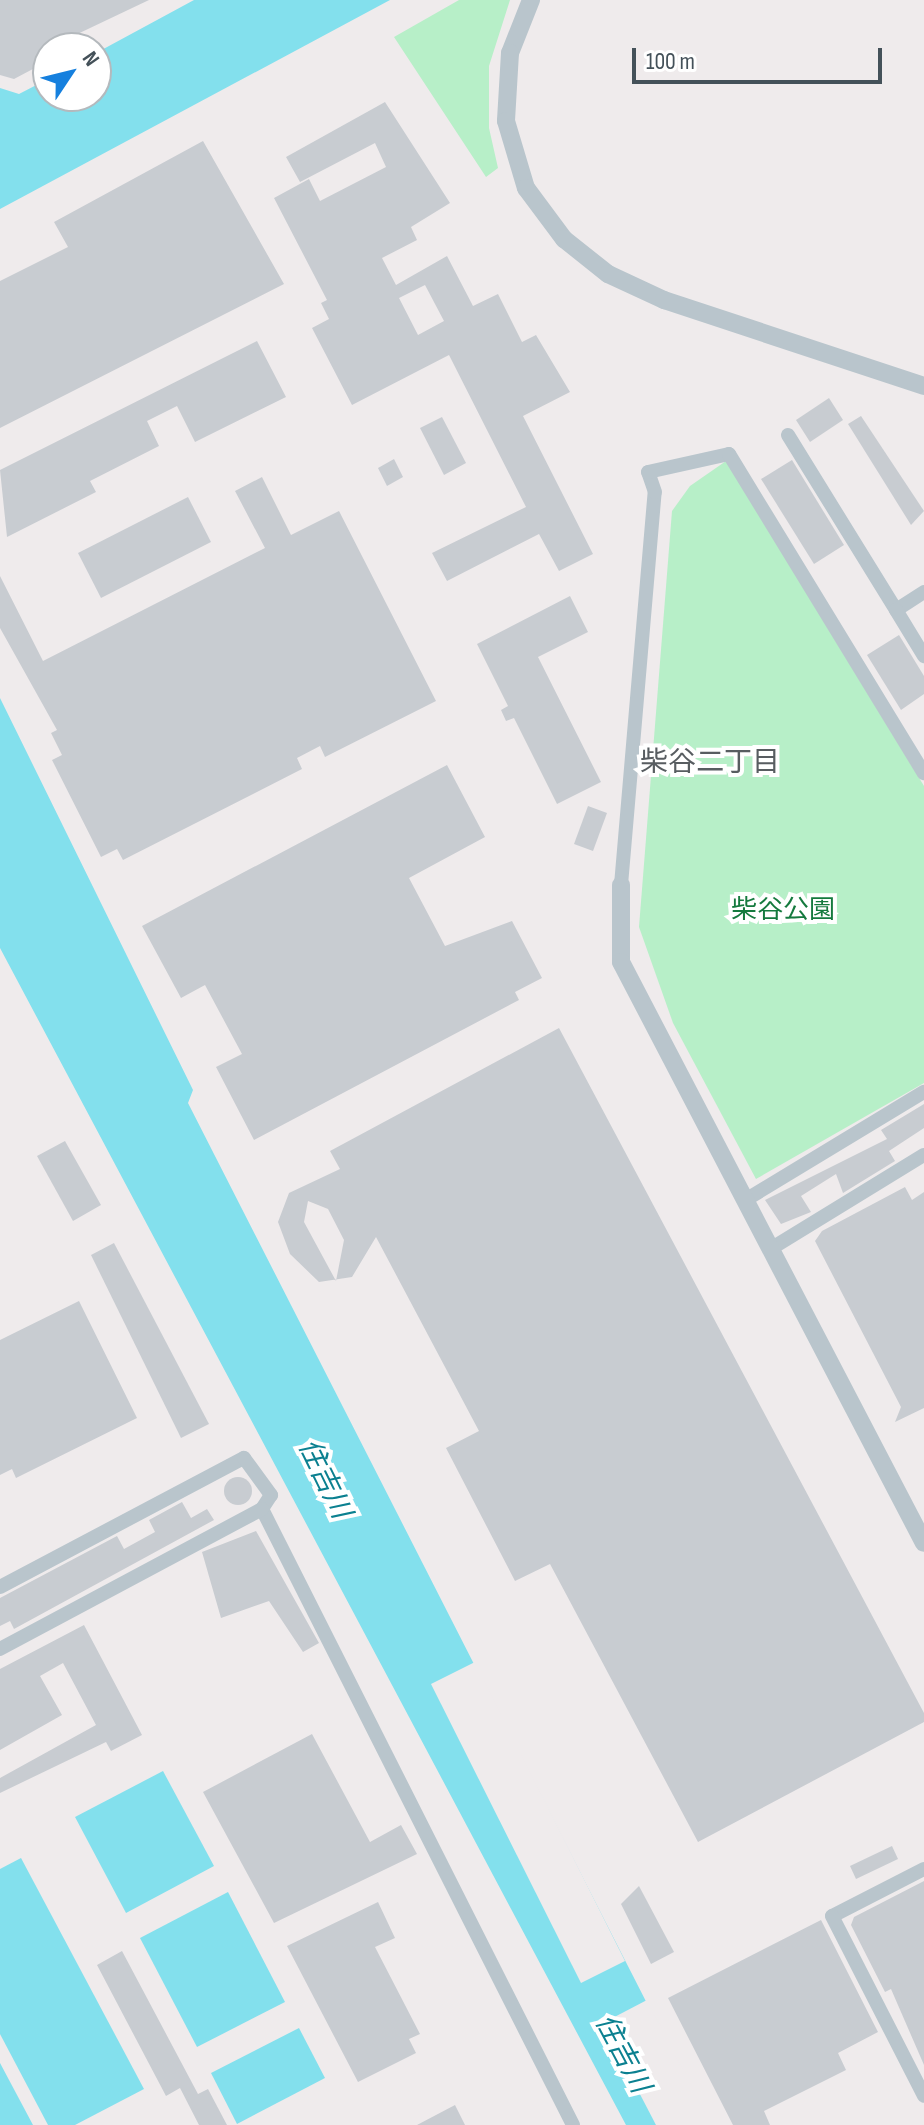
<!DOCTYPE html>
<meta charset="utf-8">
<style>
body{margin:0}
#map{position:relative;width:924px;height:2125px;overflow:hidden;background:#efebec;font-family:"Sofia Sans Condensed","Noto Sans JP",sans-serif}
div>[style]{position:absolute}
.green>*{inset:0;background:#b7efc8}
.water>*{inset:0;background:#83e0ed}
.pier>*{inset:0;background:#efebec}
.building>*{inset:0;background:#c8ccd1}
.round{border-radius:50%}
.minor>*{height:14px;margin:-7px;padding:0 7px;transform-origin:7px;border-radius:7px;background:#b9c5cc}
.tertiary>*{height:18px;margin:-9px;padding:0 9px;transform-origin:9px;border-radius:9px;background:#b9c5cc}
span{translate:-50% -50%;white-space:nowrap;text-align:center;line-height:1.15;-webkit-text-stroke:8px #fff;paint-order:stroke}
.park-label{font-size:26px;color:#157a3e}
.neighbourhood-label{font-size:28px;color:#585d61}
.water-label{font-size:28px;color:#0b8090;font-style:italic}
.north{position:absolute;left:32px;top:32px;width:80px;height:80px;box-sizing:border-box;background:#fff;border:2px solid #b4b9bd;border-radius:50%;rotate:55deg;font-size:22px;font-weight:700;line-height:32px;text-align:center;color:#445159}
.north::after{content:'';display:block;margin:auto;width:28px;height:36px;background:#1680de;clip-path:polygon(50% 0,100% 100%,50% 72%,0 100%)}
.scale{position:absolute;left:632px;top:48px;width:250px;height:36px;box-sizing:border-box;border:4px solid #445159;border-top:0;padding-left:10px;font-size:24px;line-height:28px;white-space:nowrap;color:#445159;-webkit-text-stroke:6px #fff;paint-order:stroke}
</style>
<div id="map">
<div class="green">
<div style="clip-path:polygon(459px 0,510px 0,489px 66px,489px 128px,498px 168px,486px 177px,394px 37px)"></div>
<div style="clip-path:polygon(726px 461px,924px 786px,924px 1083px,756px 1179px,673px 1023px,639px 927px,672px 511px,690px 486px)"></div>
</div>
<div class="water">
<div style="clip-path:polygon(194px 0,390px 0,0 209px,0 88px,19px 94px,48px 79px,48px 96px,96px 96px,96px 53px)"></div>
<div style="clip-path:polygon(0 698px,193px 1090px,188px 1103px,709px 2125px,626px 2125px,0 948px)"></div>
<div style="clip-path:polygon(163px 1771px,214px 1866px,126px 1913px,75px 1817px)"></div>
<div style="clip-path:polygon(21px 1858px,144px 2089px,75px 2125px,48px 2125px,0 2034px,0 1869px)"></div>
<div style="clip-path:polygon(228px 1892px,285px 2002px,197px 2047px,140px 1938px)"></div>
<div style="clip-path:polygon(299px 2028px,325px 2078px,237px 2124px,211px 2073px)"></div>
<div style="clip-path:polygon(0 2063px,33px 2125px,0 2125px)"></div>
</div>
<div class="pier">
<div style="clip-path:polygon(475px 1662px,625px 1961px,581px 1983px,431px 1684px)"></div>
<div style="clip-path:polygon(647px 2000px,711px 2125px,656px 2125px,603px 2023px)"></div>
</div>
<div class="building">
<div style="clip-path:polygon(0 0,149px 0,48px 48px,48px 61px,14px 79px,0 75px)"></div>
<div style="clip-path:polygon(evenodd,385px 102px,450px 203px,411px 227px,417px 240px,382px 258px,396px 285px,447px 256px,473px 306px,498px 294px,522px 342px,536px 335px,570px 392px,523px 416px,593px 554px,559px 571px,539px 534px,447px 581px,432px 553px,526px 507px,449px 355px,352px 405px,312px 328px,329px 319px,321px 303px,327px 300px,274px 198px,309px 179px,320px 201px,386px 167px,375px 143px,300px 182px,286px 157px,385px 102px,425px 285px,444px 321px,418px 335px,399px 298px,425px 285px)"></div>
<div style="clip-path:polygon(203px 141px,284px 284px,0 428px,0 281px,68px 247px,54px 222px)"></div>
<div style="clip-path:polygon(257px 341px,286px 397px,195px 442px,177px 406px,147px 421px,159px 446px,90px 481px,96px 492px,7px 537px,0 470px)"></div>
<div style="clip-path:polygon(829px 398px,843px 420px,810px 442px,796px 420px)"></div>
<div style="clip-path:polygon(861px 416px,924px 511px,911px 525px,848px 424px)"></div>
<div style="clip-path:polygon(442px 417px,466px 463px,444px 475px,420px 428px)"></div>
<div style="clip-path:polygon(394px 459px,403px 477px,387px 486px,378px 468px)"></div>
<div style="clip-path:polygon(792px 460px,844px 545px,814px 564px,761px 479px)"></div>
<div style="clip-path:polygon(262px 477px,291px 535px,339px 511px,436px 701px,325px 757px,320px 746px,297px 758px,302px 769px,123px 860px,117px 849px,101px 857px,52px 760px,62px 755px,51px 733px,57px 730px,0 628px,0 576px,43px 661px,265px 548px,235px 491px)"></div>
<div style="clip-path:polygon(188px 497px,211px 542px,101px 598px,78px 553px)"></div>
<div style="clip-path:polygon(570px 596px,588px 632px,538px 657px,601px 782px,557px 804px,514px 718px,506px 721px,501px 710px,508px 706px,477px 644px)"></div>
<div style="clip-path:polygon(899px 635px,924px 676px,924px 694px,901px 710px,867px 655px)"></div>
<div style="clip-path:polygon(447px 765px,485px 837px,409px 878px,445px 946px,512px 921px,542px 978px,515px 992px,519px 1000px,254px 1140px,216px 1067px,242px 1054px,205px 985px,181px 998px,142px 926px)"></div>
<div style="clip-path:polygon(588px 806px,607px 813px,593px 851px,574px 844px)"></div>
<div style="clip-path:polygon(evenodd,559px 1028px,924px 1713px,924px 1722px,698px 1842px,550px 1564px,515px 1581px,446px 1448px,479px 1431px,376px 1237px,352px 1277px,319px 1282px,290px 1254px,278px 1222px,289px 1193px,340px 1169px,330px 1151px,559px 1028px,308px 1201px,328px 1209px,344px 1240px,336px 1281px,304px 1222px,308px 1201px)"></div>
<div style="clip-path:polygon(924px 1104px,924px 1128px,889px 1151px,895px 1161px,843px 1193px,836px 1174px,801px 1196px,811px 1212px,781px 1224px,765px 1200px,887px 1139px,881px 1130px)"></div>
<div style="clip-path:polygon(65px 1141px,101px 1205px,73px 1221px,37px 1156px)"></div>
<div style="clip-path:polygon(905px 1187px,912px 1200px,924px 1192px,924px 1408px,895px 1422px,901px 1407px,815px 1241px,822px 1231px)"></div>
<div style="clip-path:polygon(114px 1243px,209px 1424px,181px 1438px,91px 1255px)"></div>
<div style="clip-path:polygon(79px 1301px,137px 1418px,16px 1478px,12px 1469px,0 1475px,0 1340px)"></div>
<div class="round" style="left:224px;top:1477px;width:28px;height:28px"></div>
<div style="clip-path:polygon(182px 1502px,191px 1518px,207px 1509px,214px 1520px,14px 1629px,10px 1621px,0 1626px,0 1598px,117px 1536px,124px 1549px,155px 1532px,149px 1520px)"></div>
<div style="clip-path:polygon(256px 1531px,319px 1643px,303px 1652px,269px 1601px,221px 1618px,202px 1552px)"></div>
<div style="clip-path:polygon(84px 1625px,142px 1735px,111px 1751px,106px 1742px,0 1793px,0 1778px,96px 1725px,63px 1663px,40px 1676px,62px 1715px,0 1750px,0 1669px)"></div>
<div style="clip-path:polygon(312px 1734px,370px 1842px,401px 1825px,417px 1854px,274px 1923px,203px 1792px)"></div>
<div style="clip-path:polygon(892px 1846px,898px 1859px,856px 1879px,850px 1866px)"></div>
<div style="clip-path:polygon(924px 1881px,924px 2065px,891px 1989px,885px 1992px,851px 1925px,854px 1917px)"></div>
<div style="clip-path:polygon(639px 1886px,674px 1952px,651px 1964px,621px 1904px)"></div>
<div style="clip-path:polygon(378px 1902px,395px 1938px,375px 1947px,420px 2034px,409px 2039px,416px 2053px,358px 2082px,287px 1946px)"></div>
<div style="clip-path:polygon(821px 1920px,878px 2032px,838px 2053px,846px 2070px,764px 2111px,770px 2125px,733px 2125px,668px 1998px)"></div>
<div style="clip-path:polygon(122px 1951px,198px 2094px,208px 2089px,227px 2125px,199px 2125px,180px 2088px,166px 2096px,97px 1965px)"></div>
<div style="clip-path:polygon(455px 2105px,465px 2125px,417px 2125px)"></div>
</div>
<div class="minor">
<div style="left:788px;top:435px;width:206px;rotate:58.3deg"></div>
<div style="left:924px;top:592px;width:33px;rotate:147deg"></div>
<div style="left:896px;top:610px;width:54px;rotate:58.7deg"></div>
<div style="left:621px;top:885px;width:394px;rotate:-85.1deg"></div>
<div style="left:655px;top:492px;width:21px;rotate:-109deg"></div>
<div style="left:648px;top:472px;width:83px;rotate:-12.5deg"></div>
<div style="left:729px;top:454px;width:374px;rotate:58.6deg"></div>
<div style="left:747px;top:1199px;width:207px;rotate:-31.2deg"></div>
<div style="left:772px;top:1248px;width:178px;rotate:-31.5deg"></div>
<div style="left:262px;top:1509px;width:690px;rotate:63.21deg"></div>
<div style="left:0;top:1587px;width:276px;rotate:-27.9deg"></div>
<div style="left:244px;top:1458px;width:46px;rotate:53.9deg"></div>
<div style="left:271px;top:1495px;width:17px;rotate:123deg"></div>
<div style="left:262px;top:1509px;width:297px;rotate:151.9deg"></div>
<div style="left:924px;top:1869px;width:103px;rotate:152.9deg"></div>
<div style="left:832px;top:1916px;width:202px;rotate:62.9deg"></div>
</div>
<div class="tertiary">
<div style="left:531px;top:0;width:57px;rotate:111.6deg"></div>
<div style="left:510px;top:53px;width:68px;rotate:93.4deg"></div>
<div style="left:506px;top:121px;width:70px;rotate:73.4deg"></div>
<div style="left:526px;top:188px;width:64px;rotate:53.3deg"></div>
<div style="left:564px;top:239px;width:56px;rotate:38.5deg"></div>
<div style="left:608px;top:274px;width:62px;rotate:24.9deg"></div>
<div style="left:664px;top:300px;width:274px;rotate:18.3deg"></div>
<div style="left:621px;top:885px;width:77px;rotate:90deg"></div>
<div style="left:621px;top:962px;width:655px;rotate:62.46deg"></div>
</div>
<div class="park-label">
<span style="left:783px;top:911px">柴谷公園</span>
</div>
<div class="neighbourhood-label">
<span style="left:710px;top:763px">柴谷二丁目</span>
</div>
<div class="water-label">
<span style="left:324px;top:1479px;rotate:64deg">住吉川</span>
<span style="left:622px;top:2054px;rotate:62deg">住吉川</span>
</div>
<div class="north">N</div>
<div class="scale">100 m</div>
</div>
